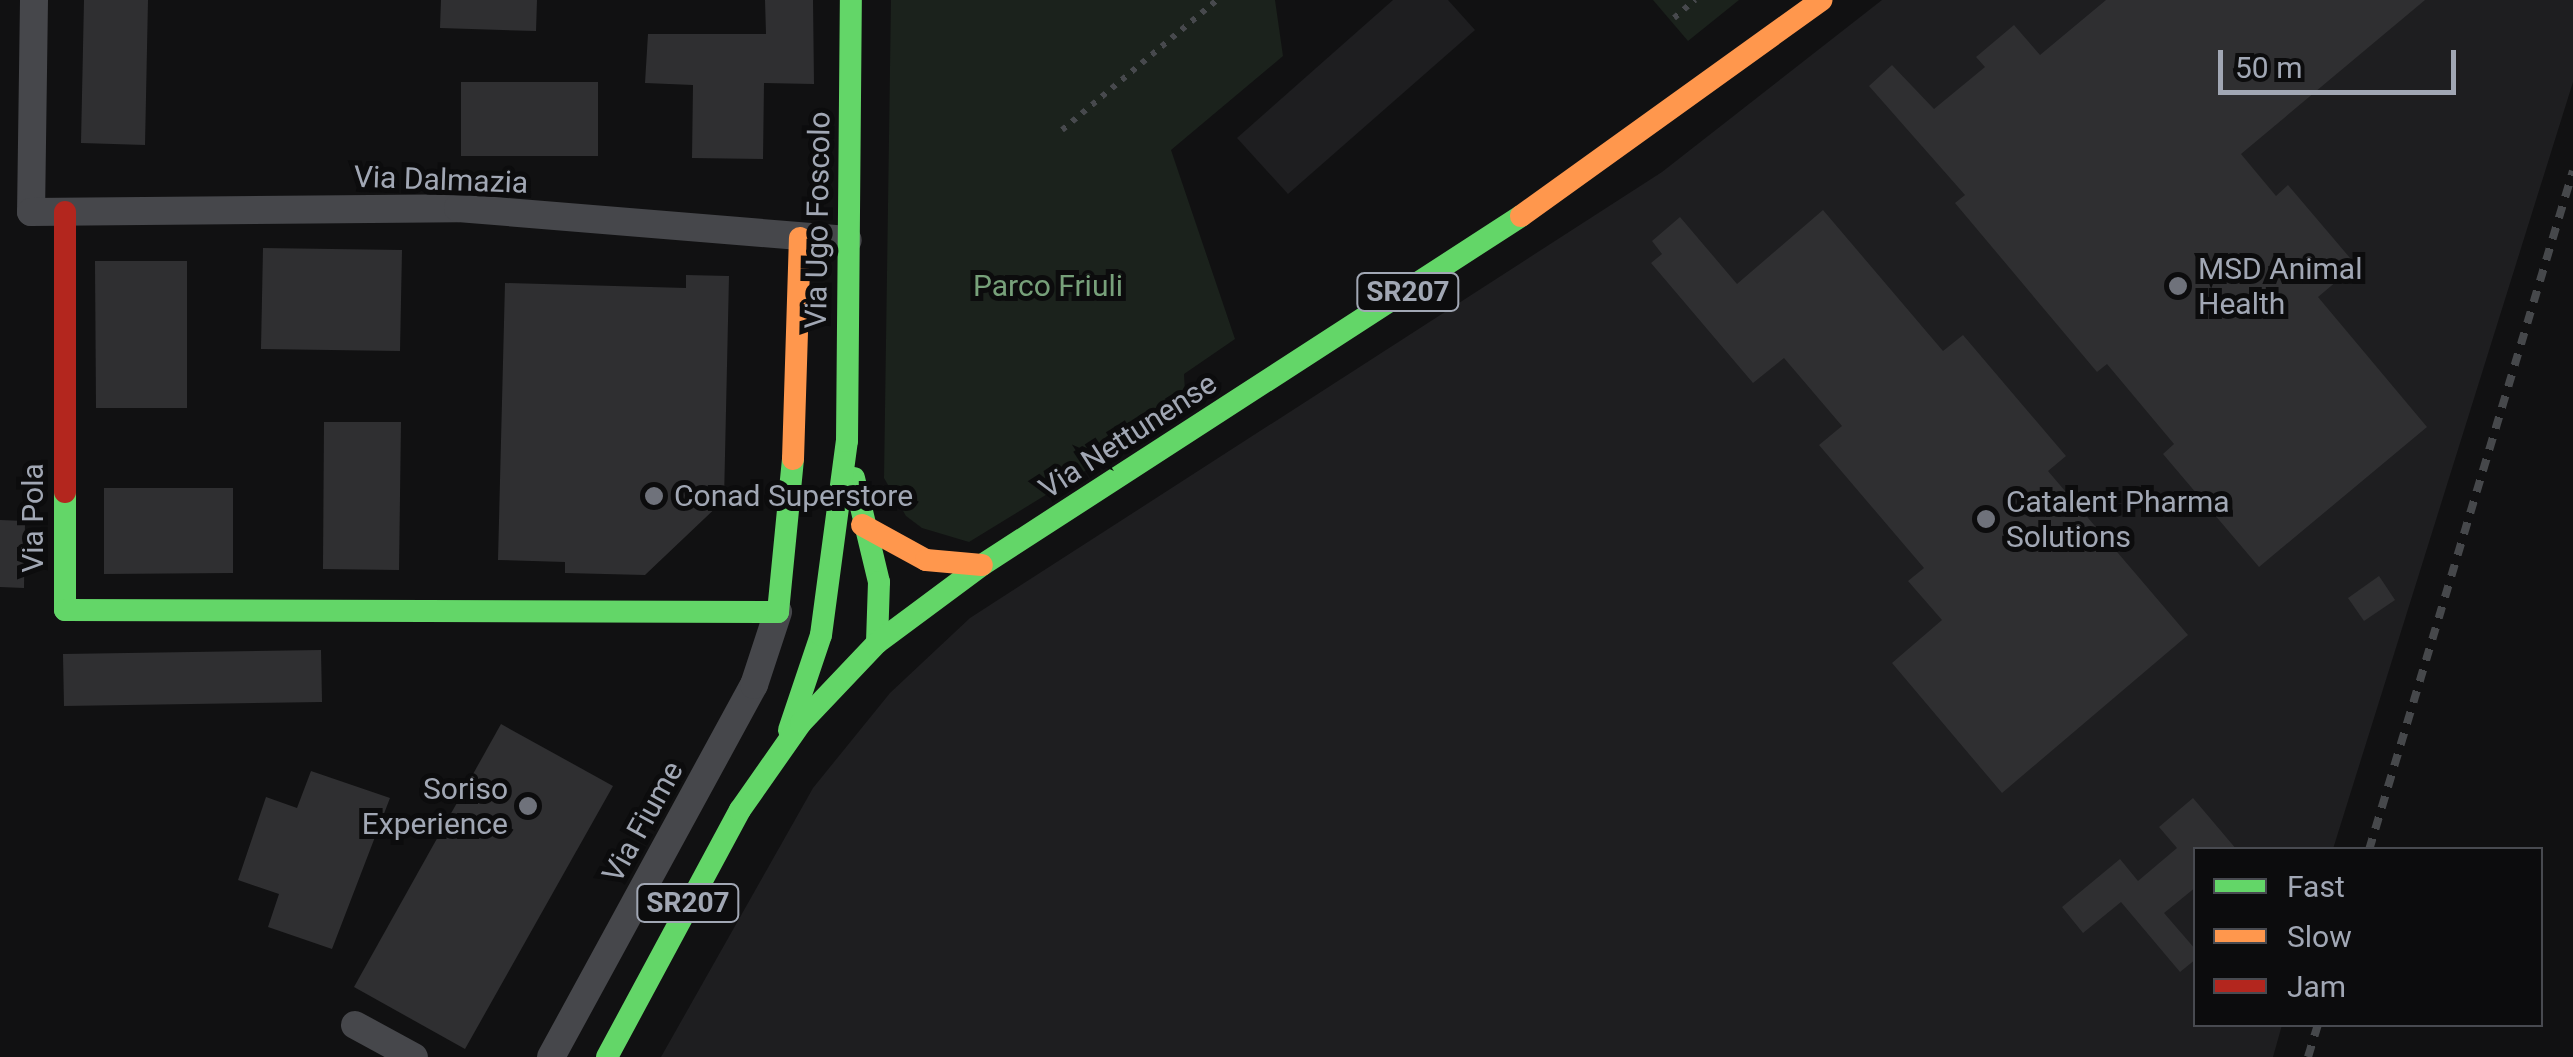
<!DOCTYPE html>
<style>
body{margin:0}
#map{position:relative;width:2573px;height:1057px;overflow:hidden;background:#111112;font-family:Roboto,sans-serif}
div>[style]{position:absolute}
.built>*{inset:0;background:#1e1e20}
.green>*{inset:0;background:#1b221c}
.building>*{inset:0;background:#2f2f31}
.path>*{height:6px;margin-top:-3px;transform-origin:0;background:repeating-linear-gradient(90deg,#47494d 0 5px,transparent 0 13px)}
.street>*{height:28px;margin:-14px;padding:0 14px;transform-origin:14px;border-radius:14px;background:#46474b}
.fast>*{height:22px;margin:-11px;padding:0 11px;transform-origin:11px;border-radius:11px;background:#63d668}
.slow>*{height:22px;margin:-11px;padding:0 11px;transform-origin:11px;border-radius:11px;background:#ff974d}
.jam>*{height:22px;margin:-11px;padding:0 11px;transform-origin:11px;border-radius:11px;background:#b3261e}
.rail>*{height:8px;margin-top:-4px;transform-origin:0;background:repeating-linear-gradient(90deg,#46484b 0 12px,transparent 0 22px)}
.dots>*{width:28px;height:28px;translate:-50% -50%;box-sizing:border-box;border:5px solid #0c0c0d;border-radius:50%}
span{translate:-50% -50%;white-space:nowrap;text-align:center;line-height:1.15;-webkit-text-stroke:10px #0c0c0d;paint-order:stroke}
.shield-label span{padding:2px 8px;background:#0c0c0d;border:2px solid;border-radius:8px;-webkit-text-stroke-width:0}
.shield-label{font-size:28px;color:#a1a7b4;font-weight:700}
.street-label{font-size:30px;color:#a1a7b4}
.poi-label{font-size:30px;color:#a1a7b4}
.left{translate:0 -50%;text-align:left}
.right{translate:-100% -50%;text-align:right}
.park-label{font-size:30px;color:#77a07a}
.legend{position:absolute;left:2193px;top:847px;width:350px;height:180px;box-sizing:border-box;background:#0c0c0d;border:2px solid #484a50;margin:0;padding:12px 18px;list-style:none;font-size:30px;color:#a1a7b4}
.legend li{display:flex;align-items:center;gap:20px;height:50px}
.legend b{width:50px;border:2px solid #484a50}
.scale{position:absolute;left:2218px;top:50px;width:238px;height:45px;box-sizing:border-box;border:5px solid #a1a7b4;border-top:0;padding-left:12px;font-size:30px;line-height:35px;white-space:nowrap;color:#a1a7b4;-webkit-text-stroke:8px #0c0c0d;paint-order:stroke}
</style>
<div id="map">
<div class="built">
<div style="clip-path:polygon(1393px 0,1448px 0,1475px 30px,1288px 194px,1237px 138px)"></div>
<div style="clip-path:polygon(1882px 0,2573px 0,2573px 82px,2333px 849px,2196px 850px,2196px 1024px,2282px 1025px,2273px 1057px,661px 1057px,813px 788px,890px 693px,970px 618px,1662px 172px)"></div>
</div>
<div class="green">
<div style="clip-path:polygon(891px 0,1275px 0,1283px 56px,1171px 150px,1235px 339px,1184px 374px,1186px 409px,969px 542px,922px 528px,906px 516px,884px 478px)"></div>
<div style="clip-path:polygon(1653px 0,1739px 0,1688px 41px)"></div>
</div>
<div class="building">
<div style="clip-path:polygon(84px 0,148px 0,145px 145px,81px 143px)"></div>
<div style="clip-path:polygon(441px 0,537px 0,536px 31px,440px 28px)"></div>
<div style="clip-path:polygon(765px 0,813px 0,814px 84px,764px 83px,763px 159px,692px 158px,693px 85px,645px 83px,648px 34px,766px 34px)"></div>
<div style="clip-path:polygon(2106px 0,2425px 0,2241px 154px,2276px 196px,2288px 185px,2356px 265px,2318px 297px,2427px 427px,2259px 567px,2163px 454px,2174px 444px,2107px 364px,2097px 372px,1955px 203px,1965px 195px,1869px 86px,1892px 65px,1934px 109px,1985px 67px,1976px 57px,2014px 25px,2040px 55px)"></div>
<div style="clip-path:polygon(461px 82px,598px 82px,598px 156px,461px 156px)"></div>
<div style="clip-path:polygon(1823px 210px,1943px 351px,1963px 335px,2066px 456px,2048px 471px,2188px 635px,2002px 793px,1892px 663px,1942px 620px,1908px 581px,1924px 568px,1819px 445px,1842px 426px,1784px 358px,1753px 383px,1651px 263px,1662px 254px,1652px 241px,1680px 217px,1737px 284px)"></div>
<div style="clip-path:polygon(263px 248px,402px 250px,400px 351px,261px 349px)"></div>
<div style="clip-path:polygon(95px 261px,187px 261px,187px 408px,96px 408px)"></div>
<div style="clip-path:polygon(686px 275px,729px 276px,724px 500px,645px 575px,565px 573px,565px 562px,498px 560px,505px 283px,686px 288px)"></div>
<div style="clip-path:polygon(324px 422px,401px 422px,399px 570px,323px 569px)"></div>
<div style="clip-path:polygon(104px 488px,233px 488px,233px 573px,104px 574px)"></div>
<div style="clip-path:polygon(0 520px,25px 521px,24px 588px,0 587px)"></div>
<div style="clip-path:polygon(2379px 576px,2395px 600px,2364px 621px,2348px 598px)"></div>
<div style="clip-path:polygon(321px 650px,322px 702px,64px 706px,63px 654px)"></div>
<div style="clip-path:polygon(501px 724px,613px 786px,465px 1049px,354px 987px)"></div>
<div style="clip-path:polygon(311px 771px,390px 798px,332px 949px,268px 927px,279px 894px,238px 880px,266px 797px,297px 808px)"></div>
<div style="clip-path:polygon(2193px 798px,2237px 850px,2196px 850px,2196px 887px,2164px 913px,2196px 950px,2196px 959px,2180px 972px,2121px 902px,2083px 933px,2062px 907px,2120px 859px,2138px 881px,2177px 848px,2159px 827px)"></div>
</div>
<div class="path">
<div style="left:1674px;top:18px;width:28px;rotate:-41deg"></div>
<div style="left:1062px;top:130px;width:202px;rotate:-40deg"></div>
</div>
<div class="street">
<div style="left:34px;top:0;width:212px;rotate:90.8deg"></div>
<div style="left:31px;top:212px;width:427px;rotate:-0.5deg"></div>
<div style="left:458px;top:208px;width:391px;rotate:4.7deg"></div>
<div style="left:355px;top:1025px;width:67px;rotate:28.5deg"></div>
<div style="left:551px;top:1057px;width:424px;rotate:-61.4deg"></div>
<div style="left:754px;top:685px;width:77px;rotate:-71.8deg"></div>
</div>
<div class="fast">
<div style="left:854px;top:478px;width:107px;rotate:76.5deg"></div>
<div style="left:879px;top:582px;width:61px;rotate:91.9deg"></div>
<div style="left:65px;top:492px;width:118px;rotate:90deg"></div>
<div style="left:65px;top:610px;width:713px;rotate:0.16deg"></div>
<div style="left:778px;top:612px;width:154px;rotate:-84.4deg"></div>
<div style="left:789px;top:730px;width:100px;rotate:-71.4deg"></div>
<div style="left:821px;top:635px;width:196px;rotate:-82.4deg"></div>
<div style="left:847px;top:441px;width:441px;rotate:-89.5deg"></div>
<div style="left:607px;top:1057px;width:281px;rotate:-61.7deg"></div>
<div style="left:740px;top:810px;width:106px;rotate:-55deg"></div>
<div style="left:801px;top:723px;width:110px;rotate:-46.5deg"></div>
<div style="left:877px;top:643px;width:131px;rotate:-36.6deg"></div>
<div style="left:982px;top:565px;width:642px;rotate:-32.92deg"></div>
</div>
<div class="slow">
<div style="left:1521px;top:216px;width:370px;rotate:-35.7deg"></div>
<div style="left:793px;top:459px;width:221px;rotate:-88.2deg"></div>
<div style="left:862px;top:525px;width:73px;rotate:28.7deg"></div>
<div style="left:926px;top:560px;width:56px;rotate:5.1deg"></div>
</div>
<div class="jam">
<div style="left:65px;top:212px;width:280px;rotate:90deg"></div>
</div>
<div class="rail">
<div style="left:2369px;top:850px;width:709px;rotate:-73.28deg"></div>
<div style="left:2308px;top:1057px;width:34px;rotate:-73deg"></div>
</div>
<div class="dots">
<div style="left:2178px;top:286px;background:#6f727b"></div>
<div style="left:654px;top:496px;background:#6f727b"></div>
<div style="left:1986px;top:519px;background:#6f727b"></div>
<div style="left:528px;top:806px;background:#6f727b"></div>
</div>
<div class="shield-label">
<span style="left:1408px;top:292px">SR207</span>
<span style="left:688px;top:903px">SR207</span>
</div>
<div class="street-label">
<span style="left:441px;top:180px;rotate:2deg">Via Dalmazia</span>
<span style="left:818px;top:220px;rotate:-89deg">Via Ugo Foscolo</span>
<span style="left:1128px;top:436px;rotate:-33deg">Via Nettunense</span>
<span style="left:33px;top:518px;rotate:-90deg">Via Pola</span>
<span style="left:643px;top:822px;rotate:-61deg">Via Fiume</span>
</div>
<div class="poi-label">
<span class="left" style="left:2198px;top:286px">MSD Animal<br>Health</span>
<span class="left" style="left:674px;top:496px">Conad Superstore</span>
<span class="left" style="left:2006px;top:519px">Catalent Pharma<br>Solutions</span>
<span class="right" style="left:508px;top:806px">Soriso<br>Experience</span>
</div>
<div class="park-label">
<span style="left:1048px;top:286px">Parco Friuli</span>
</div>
<ul class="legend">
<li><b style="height:12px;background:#63d668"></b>Fast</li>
<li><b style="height:12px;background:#ff974d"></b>Slow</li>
<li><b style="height:12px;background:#b3261e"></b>Jam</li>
</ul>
<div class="scale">50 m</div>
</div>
